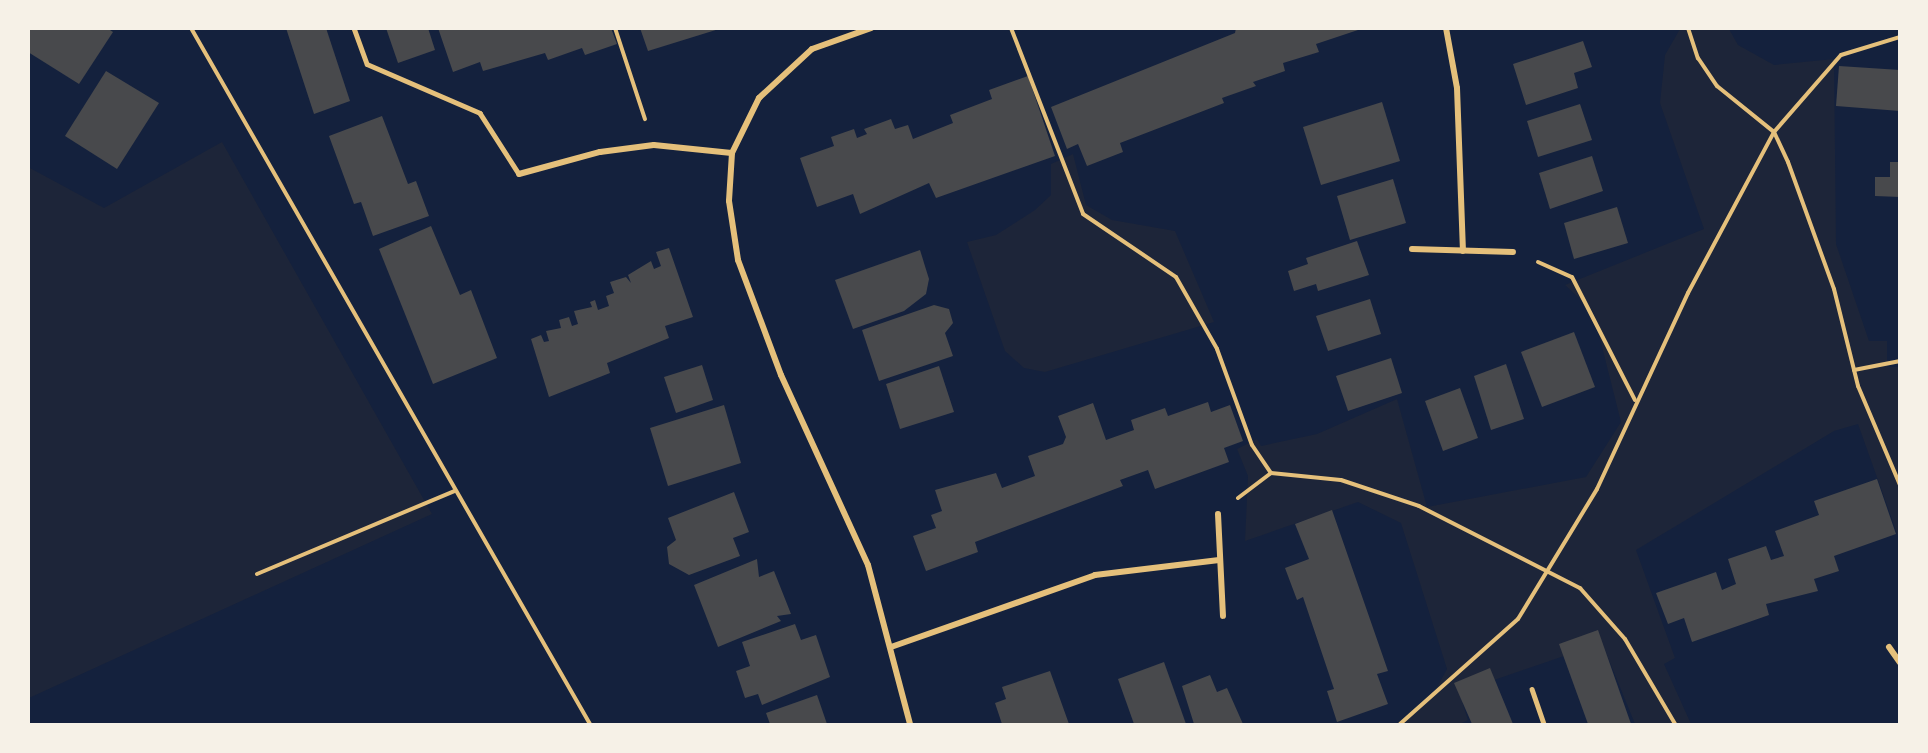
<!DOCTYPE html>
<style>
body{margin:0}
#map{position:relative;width:1928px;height:753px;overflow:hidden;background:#14213d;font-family:"Exo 2",sans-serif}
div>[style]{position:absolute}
.green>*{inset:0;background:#1d2539}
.building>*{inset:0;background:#48494c}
.path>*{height:4px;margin:-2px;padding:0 2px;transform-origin:2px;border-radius:2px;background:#e5c07b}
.service>*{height:4.5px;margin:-2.25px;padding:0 2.25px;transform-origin:2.25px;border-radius:2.25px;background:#e5c07b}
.minor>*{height:6px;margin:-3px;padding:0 3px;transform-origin:3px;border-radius:3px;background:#e5c07b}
span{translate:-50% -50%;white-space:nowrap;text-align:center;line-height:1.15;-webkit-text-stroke:6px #f6f1e7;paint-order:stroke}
.frame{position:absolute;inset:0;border:30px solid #f6f1e7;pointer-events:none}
</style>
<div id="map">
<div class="green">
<div style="clip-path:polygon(1680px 29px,1729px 29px,1738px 45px,1774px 65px,1834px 59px,1836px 244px,1869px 341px,1887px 341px,1887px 367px,1899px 367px,1899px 539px,1858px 424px,1834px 431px,1636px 550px,1675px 658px,1664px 664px,1691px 724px,1635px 724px,1602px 643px,1459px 692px,1468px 720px,1460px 724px,1398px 724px,1435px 691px,1447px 669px,1401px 523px,1358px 502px,1245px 541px,1248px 476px,1237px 449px,1257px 439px,1261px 446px,1317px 434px,1397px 399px,1427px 507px,1586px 477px,1621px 422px,1593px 311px,1565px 285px,1704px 229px,1660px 103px,1665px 55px)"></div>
<div style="clip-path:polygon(222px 142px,432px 514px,29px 698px,28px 167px,104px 208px)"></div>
<div style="clip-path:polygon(1073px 154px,1086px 205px,1112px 220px,1175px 231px,1214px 322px,1045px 372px,1024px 368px,1005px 351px,967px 242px,996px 235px,1035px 210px,1051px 195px,1051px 164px)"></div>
</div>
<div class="building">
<div style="clip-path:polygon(28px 28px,107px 28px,113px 32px,79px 84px,28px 52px)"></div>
<div style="clip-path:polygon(286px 28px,326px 28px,350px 101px,314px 114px)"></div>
<div style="clip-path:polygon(386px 28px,428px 28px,435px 50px,398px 63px)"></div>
<div style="clip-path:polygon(438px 28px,611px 28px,617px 44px,585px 55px,582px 48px,548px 60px,545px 53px,483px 71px,480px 62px,453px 72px)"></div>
<div style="clip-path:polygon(640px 28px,719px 28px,719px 29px,648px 51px)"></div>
<div style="clip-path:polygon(1236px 28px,1361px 29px,1316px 44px,1319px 52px,1283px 63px,1285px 71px,1253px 82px,1256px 86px,1222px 98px,1224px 103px,1120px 143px,1123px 152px,1087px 166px,1078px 144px,1067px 149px,1051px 107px,1235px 33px)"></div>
<div style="clip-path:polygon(1583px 41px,1592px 67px,1574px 73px,1578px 88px,1526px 105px,1513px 64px)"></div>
<div style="clip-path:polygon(1839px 66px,1900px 70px,1900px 111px,1836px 106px)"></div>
<div style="clip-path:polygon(106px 71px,159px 103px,117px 169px,65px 136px)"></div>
<div style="clip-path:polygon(1028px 76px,1055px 156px,936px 198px,929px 183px,860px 214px,853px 194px,817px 207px,800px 158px,834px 146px,831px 137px,854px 129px,857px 138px,867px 134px,864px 129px,891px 119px,895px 129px,908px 125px,913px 139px,953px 123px,950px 115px,992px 99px,989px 90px)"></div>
<div style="clip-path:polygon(1382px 102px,1400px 161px,1321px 185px,1303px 127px)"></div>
<div style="clip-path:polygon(1580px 104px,1592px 140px,1538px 157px,1527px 121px)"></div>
<div style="clip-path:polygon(382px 116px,408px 184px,416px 181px,429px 216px,373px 236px,361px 202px,354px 204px,329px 136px)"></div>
<div style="clip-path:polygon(1592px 156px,1603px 191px,1550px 209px,1539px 173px)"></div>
<div style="clip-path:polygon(1890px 162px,1900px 162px,1900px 197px,1875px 196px,1875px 177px,1890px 177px)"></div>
<div style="clip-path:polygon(1393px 179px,1406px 223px,1350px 240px,1337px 196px)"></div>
<div style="clip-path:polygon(1617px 207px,1628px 243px,1574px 259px,1564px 223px)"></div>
<div style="clip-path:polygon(431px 226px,460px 295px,471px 290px,497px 358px,433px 384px,379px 249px)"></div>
<div style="clip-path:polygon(1357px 241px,1369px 275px,1318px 291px,1316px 284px,1294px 291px,1288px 271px,1308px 264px,1306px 258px)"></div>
<div style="clip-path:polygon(669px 248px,693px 317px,665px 326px,669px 338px,607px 363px,610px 373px,549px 397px,531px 339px,541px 335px,544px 342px,549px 341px,546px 331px,561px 328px,559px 320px,569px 317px,572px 326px,578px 324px,574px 311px,592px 307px,590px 302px,595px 300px,598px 310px,609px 306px,606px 296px,614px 293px,610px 282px,626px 277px,631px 283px,628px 275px,651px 261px,654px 269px,661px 266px,656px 252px)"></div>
<div style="clip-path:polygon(920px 250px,929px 279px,926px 294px,904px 311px,853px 329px,835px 280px)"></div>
<div style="clip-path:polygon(1370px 299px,1381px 334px,1328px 351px,1316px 316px)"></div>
<div style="clip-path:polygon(934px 305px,949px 309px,953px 323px,945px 333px,953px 356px,879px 381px,862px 330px)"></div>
<div style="clip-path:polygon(1574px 332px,1595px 387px,1542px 407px,1521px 352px)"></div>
<div style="clip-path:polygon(1391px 358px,1402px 393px,1348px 411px,1336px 376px)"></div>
<div style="clip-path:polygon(1506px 364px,1524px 419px,1491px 430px,1474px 376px)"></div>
<div style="clip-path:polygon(702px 365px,713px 400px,676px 413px,664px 377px)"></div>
<div style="clip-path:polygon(939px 366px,954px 412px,900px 429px,886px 384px)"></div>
<div style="clip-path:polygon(1460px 388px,1478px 438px,1443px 451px,1425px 401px)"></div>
<div style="clip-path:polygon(1208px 402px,1211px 412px,1230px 405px,1243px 441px,1224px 448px,1229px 462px,1155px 489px,1148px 470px,1120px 480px,1123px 486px,975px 542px,978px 552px,926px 571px,913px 536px,936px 528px,931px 515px,942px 511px,935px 490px,996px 473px,1002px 488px,1035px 476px,1028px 456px,1063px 444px,1066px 437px,1058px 416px,1093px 403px,1106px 440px,1134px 430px,1131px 420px,1165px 408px,1168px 416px)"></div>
<div style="clip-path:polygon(724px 405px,741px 463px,668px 486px,650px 428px)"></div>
<div style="clip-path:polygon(1877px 479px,1896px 534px,1834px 556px,1839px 571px,1814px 579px,1818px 591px,1766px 604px,1769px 615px,1692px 642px,1684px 618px,1668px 624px,1656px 593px,1716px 572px,1722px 590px,1736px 584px,1728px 559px,1766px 546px,1771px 560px,1784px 556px,1775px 531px,1819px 515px,1814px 501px)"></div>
<div style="clip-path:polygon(734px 492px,749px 532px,733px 538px,740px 556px,689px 575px,669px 564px,667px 547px,676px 540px,668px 518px)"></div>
<div style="clip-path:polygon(1332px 510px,1388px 671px,1377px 674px,1388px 704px,1337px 722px,1327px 691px,1334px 689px,1303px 597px,1297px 600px,1285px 568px,1309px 559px,1295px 524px)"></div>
<div style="clip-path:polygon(757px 559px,759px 577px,774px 571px,791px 614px,777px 616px,781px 621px,718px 647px,694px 585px)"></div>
<div style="clip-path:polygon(795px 624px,801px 640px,816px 635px,830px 677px,762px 705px,758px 694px,745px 698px,736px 671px,750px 666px,742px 642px)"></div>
<div style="clip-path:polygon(1598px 630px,1631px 724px,1588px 724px,1559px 644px)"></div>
<div style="clip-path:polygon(1164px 662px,1186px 724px,1134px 724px,1118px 679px)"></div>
<div style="clip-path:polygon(1490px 668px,1513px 724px,1472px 724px,1454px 683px)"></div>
<div style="clip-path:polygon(1050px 671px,1069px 724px,1002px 724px,995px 703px,1006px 699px,1002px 687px)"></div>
<div style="clip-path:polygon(1210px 675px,1217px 692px,1227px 688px,1243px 724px,1194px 724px,1182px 686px)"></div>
<div style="clip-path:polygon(817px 695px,827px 724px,770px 724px,766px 713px)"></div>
</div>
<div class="path">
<div style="left:191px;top:28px;width:802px;rotate:60.18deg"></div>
<div style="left:615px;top:28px;width:96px;rotate:71.8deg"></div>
<div style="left:1011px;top:28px;width:199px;rotate:68.8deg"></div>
<div style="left:1083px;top:214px;width:112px;rotate:34.1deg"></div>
<div style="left:1176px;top:277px;width:83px;rotate:60.3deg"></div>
<div style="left:1217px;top:349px;width:102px;rotate:70deg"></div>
<div style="left:1252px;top:445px;width:34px;rotate:56deg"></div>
<div style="left:1271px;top:473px;width:70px;rotate:5.7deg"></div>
<div style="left:1341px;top:480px;width:82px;rotate:18.4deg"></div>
<div style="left:1419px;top:506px;width:181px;rotate:27deg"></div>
<div style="left:1580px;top:588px;width:68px;rotate:48.6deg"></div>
<div style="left:1625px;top:639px;width:99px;rotate:59.5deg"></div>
<div style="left:1688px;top:28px;width:32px;rotate:72deg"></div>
<div style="left:1698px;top:58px;width:34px;rotate:56deg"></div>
<div style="left:1717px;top:86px;width:73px;rotate:38.9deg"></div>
<div style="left:1774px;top:132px;width:33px;rotate:65deg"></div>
<div style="left:1788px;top:162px;width:135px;rotate:70.1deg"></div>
<div style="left:1834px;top:289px;width:100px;rotate:76.1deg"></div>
<div style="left:1858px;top:386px;width:108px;rotate:67deg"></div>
<div style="left:1538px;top:262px;width:37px;rotate:24deg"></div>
<div style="left:1572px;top:277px;width:138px;rotate:62.9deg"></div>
<div style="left:1854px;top:370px;width:47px;rotate:-11.1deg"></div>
<div style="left:1238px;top:498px;width:41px;rotate:-37.1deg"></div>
<div style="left:257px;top:574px;width:214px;rotate:-22.8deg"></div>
<div style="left:1400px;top:724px;width:158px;rotate:-41.7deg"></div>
<div style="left:1518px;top:619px;width:152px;rotate:-58.7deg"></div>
<div style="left:1597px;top:489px;width:216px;rotate:-65.1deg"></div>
<div style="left:1688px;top:293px;width:183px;rotate:-61.9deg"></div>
<div style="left:1774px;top:132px;width:102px;rotate:-49deg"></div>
<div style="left:1841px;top:55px;width:62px;rotate:-17deg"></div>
</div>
<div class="service">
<div style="left:354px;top:28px;width:38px;rotate:70deg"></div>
<div style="left:367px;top:64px;width:123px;rotate:23.4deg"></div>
<div style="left:480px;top:113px;width:72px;rotate:57.4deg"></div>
<div style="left:1532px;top:689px;width:37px;rotate:71deg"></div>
</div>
<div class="minor">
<div style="left:1446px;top:28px;width:61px;rotate:79.6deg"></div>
<div style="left:1457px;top:88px;width:163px;rotate:87.9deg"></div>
<div style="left:732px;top:153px;width:61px;rotate:-63.9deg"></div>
<div style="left:759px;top:98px;width:72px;rotate:-42.8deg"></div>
<div style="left:812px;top:49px;width:63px;rotate:-19.6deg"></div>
<div style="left:519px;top:174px;width:84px;rotate:-15.2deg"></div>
<div style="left:600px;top:152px;width:54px;rotate:-7.4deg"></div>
<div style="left:654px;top:145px;width:78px;rotate:5.9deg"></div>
<div style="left:732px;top:153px;width:48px;rotate:93.6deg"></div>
<div style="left:729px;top:201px;width:60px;rotate:81.3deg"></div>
<div style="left:738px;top:260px;width:123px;rotate:69.5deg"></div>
<div style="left:781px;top:375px;width:209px;rotate:65.4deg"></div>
<div style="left:868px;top:565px;width:164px;rotate:75.2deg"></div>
<div style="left:1412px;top:249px;width:101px;rotate:1.7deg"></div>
<div style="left:1218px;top:514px;width:102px;rotate:87.2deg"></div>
<div style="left:891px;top:647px;width:216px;rotate:-19.4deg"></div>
<div style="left:1095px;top:575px;width:125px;rotate:-6.9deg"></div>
<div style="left:1889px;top:647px;width:19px;rotate:55deg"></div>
</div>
<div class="frame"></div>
</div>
